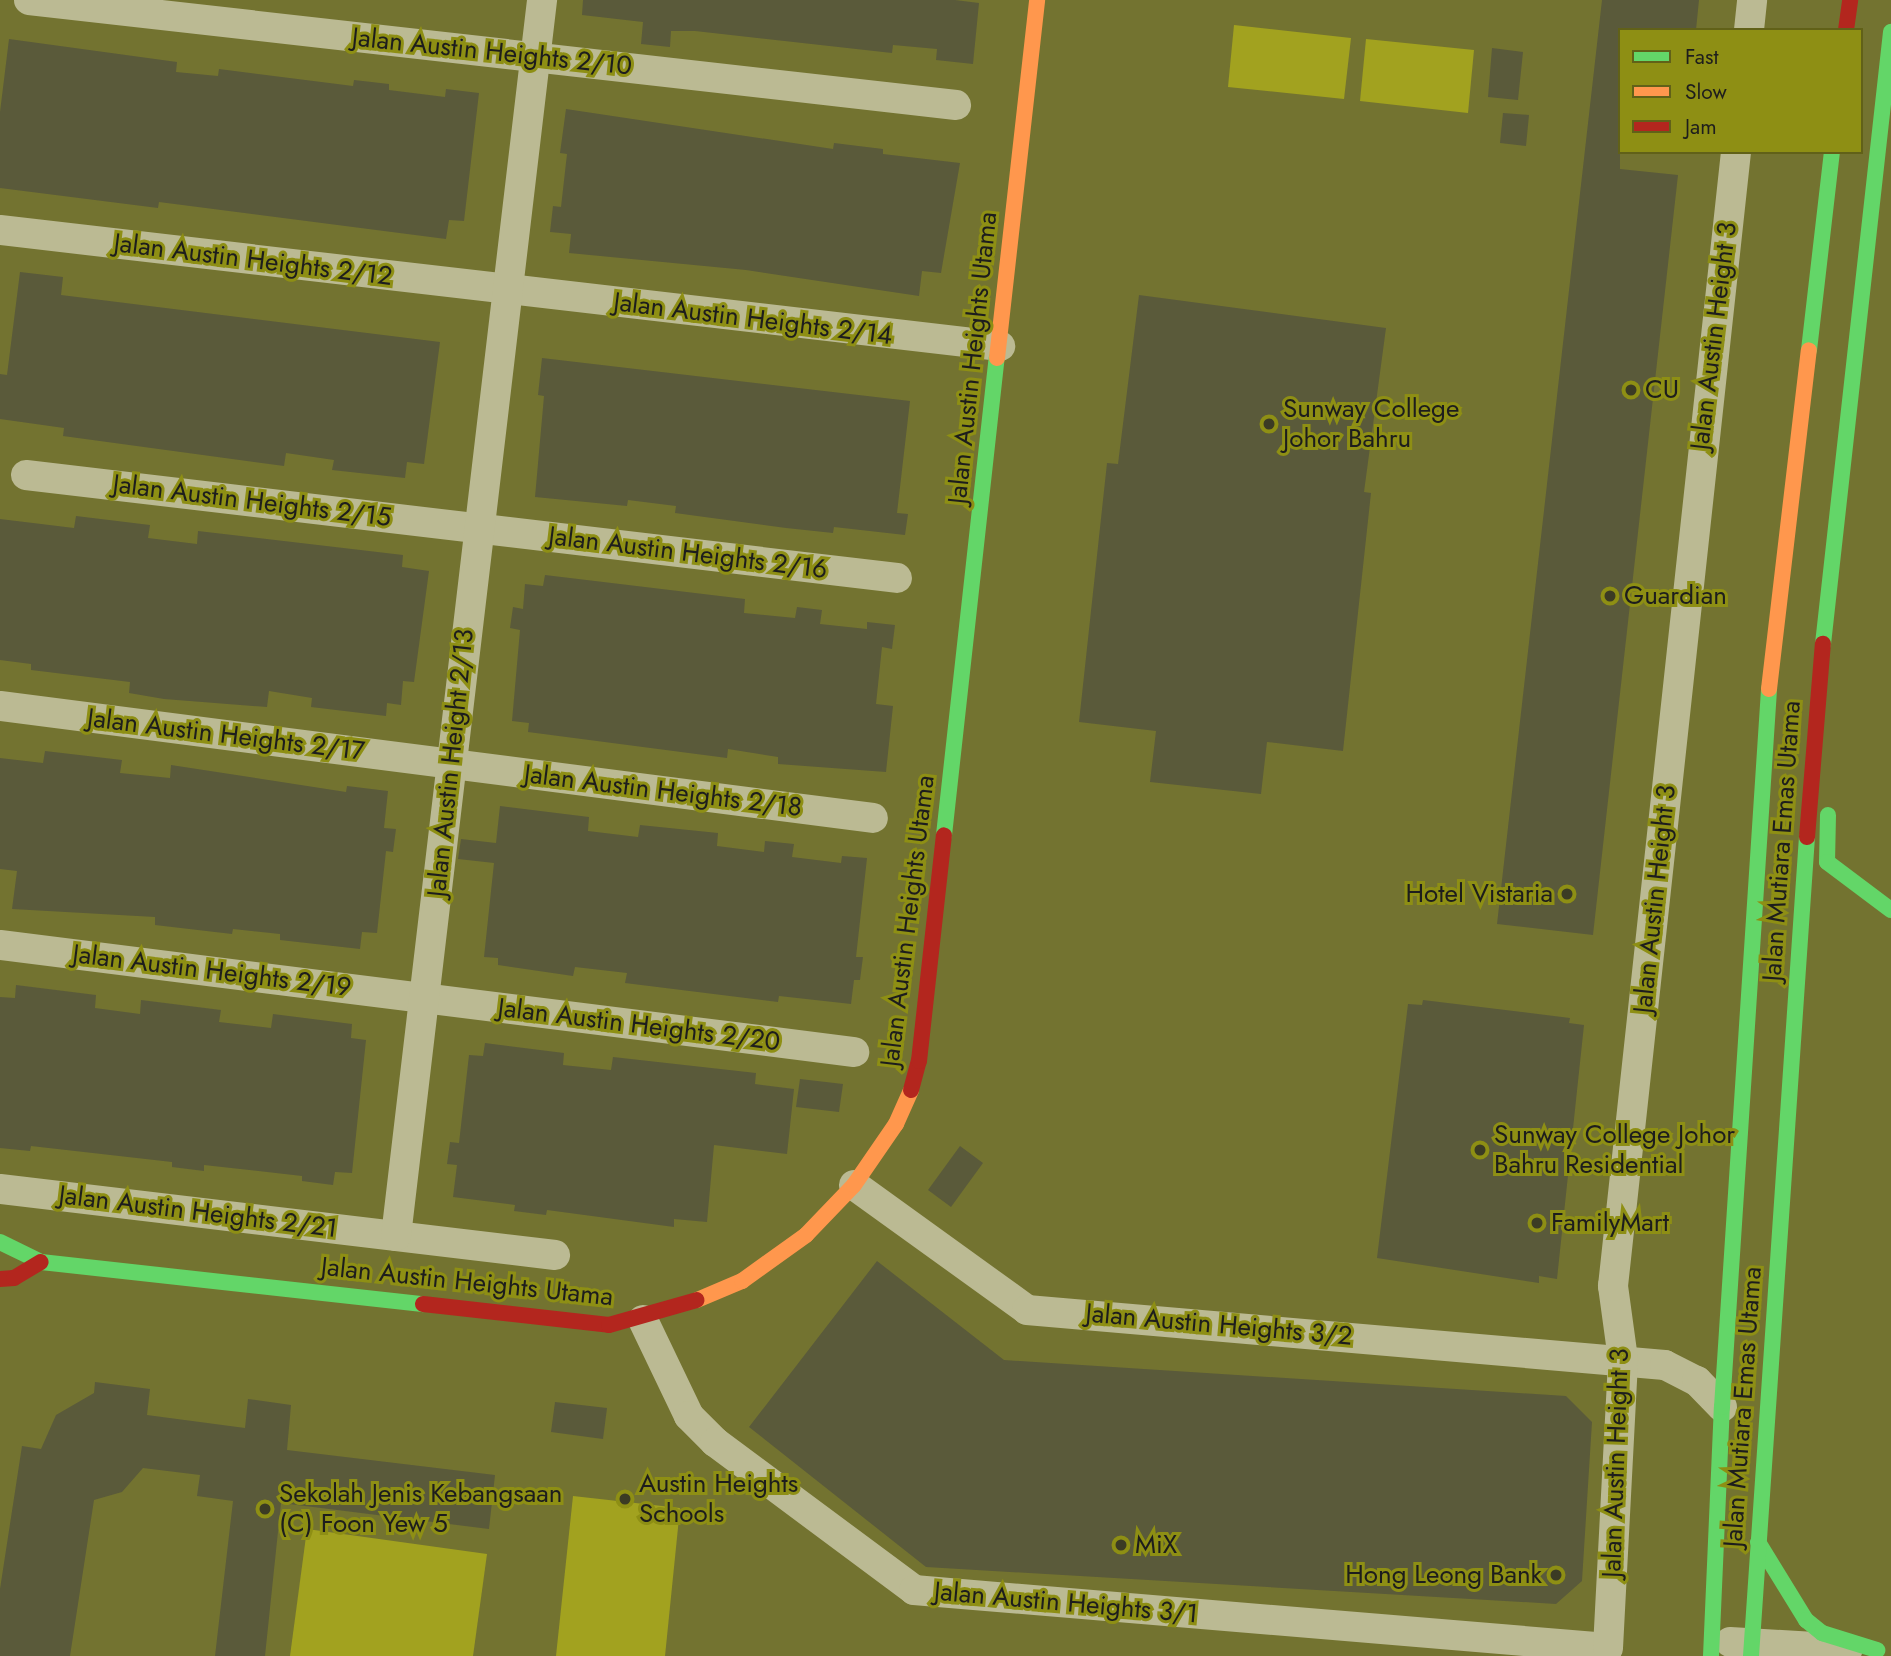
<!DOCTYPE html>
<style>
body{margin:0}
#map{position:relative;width:1891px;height:1656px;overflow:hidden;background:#737330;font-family:Jost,sans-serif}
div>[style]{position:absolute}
.green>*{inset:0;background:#a2a21f}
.building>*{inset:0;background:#5a5a3a}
.street>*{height:30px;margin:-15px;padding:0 15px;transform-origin:15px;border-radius:15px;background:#bbba93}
.fast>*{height:16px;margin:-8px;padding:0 8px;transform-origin:8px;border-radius:8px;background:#63d668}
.slow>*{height:16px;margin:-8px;padding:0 8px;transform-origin:8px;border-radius:8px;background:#ff974d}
.jam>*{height:16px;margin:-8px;padding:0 8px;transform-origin:8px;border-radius:8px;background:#b3261e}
.dots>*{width:19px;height:19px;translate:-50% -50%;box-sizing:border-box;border:4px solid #8e8f14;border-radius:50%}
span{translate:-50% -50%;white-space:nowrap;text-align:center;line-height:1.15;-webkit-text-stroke:6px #8e8f14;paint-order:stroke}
.street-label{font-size:26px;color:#1d1d1d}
.poi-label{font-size:26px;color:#1d1d1d}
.left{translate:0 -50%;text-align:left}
.right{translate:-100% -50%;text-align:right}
.legend{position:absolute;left:1618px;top:28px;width:245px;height:126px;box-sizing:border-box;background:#8e8f14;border:2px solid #616118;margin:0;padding:9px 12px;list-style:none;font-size:21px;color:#1d1d1d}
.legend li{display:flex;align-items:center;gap:14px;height:35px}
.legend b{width:35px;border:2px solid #616118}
</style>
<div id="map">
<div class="green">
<div style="clip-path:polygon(1234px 25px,1351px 38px,1344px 99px,1228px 87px)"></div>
<div style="clip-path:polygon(1366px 39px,1474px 50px,1468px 113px,1360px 101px)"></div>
<div style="clip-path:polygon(573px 1496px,680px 1508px,665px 1656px,556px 1656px)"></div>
<div style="clip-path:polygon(307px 1529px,487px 1554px,473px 1656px,290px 1656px)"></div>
</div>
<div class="building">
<div style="clip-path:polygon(583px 0,955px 0,979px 3px,973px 64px,936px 60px,937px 49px,893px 45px,892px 53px,695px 31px,671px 31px,670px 47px,641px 44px,643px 22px,582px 15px)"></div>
<div style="clip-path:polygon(1602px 0,1699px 0,1696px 30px,1620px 30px,1620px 169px,1678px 175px,1593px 935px,1497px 924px)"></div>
<div style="clip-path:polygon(9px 39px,177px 62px,176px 72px,218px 76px,219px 69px,353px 86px,354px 80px,389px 84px,389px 90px,445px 97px,446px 89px,479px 93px,464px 221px,449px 220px,446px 239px,159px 202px,158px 208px,0 188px,0 112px)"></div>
<div style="clip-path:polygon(1492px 48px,1523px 52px,1518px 100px,1488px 97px)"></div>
<div style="clip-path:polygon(566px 109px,833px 149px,834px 143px,883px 149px,883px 154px,960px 163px,941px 273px,922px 271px,919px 296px,746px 270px,569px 253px,571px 234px,550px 232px,553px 206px,561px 207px,567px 154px,560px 153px)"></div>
<div style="clip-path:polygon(1503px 113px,1529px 115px,1526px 146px,1500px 143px)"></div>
<div style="clip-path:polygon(20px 272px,63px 277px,61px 295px,440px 342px,424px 464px,407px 462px,405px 478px,332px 470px,334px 460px,286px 453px,284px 466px,63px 436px,64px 428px,0 419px,0 374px,7px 375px)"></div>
<div style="clip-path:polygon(1139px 295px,1386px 328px,1364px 492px,1371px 493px,1343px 751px,1267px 742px,1261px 794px,1150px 782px,1156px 731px,1079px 722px,1107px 463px,1118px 464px)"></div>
<div style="clip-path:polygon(542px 358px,910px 401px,897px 513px,908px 514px,905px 535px,834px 527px,833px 533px,786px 528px,675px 513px,676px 506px,628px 500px,627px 506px,535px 497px,544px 396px,538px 395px)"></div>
<div style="clip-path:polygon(76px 516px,150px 525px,148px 538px,197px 544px,198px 531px,403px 555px,402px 567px,429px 571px,414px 682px,403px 681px,401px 705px,387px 703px,386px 716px,311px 707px,312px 698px,269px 691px,267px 707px,164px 699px,129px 693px,130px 682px,31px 670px,31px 664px,0 660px,0 519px,74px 528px)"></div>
<div style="clip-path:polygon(545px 575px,745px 599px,744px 613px,795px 618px,797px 607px,822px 610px,820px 624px,867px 629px,867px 622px,895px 625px,892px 649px,882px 647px,876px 704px,893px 706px,886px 772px,778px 764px,778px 757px,728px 749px,727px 758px,528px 732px,529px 723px,512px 721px,520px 630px,510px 628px,513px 607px,523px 609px,525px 584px,543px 586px)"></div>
<div style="clip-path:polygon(45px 751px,122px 760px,120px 773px,170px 778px,171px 765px,346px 792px,347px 786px,388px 791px,384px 828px,396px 829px,393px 852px,386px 851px,377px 933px,362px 932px,360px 949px,280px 940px,280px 934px,233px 929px,232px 934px,155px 925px,155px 917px,12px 909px,17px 871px,0 869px,0 758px,43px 763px)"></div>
<div style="clip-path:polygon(500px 806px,589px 817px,588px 831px,638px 837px,640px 825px,718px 833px,717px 846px,764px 852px,765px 841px,794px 844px,792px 857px,841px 863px,842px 856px,867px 858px,856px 957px,863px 957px,860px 980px,854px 980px,851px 1004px,779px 996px,778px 1002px,625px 983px,627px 973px,575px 967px,573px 976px,498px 965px,498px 958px,484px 957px,494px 863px,458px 859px,461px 839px,496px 843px)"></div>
<div style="clip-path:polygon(16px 985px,96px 995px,95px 1008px,140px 1014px,141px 1000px,221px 1010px,219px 1022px,271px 1028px,273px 1014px,352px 1024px,351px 1038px,366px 1040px,352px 1173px,335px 1172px,333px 1185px,302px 1181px,302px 1176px,204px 1165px,204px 1171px,172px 1167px,172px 1162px,31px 1146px,30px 1151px,0 1148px,0 997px,15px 998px)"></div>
<div style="clip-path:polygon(1423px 1000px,1570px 1018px,1569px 1023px,1584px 1025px,1557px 1279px,1539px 1276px,1539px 1283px,1377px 1258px,1408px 1004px,1422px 1005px)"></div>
<div style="clip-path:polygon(485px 1043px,564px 1053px,563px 1065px,611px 1070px,613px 1057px,756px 1073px,755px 1084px,794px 1089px,787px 1154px,714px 1145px,707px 1222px,674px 1219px,674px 1227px,547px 1210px,546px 1215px,514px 1211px,515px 1205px,453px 1197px,457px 1165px,447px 1164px,450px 1142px,459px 1143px,469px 1055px,483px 1056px)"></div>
<div style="clip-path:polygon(800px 1079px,843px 1084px,839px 1112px,796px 1107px)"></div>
<div style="clip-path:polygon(960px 1146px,983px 1163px,951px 1207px,928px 1190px)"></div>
<div style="clip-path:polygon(877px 1261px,1004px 1360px,1566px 1396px,1592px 1422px,1582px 1581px,1556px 1604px,926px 1567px,749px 1427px)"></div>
<div style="clip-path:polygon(95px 1382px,150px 1389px,147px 1415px,245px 1428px,248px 1399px,291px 1405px,287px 1450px,495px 1475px,489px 1529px,281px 1503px,265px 1656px,215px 1656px,233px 1501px,197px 1496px,200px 1475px,143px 1468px,122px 1492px,94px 1500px,70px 1656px,0 1656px,0 1589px,22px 1446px,41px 1449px,56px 1415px,94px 1393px)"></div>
<div style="clip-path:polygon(555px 1402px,607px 1408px,603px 1439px,551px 1432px)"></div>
</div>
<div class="street">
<div style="left:29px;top:0;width:933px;rotate:6.46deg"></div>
<div style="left:1749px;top:30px;width:30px;rotate:-84deg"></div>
<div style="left:0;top:230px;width:1007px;rotate:6.62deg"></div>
<div style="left:26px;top:475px;width:877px;rotate:6.74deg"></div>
<div style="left:0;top:706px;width:880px;rotate:7.31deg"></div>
<div style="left:0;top:945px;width:861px;rotate:7.14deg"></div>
<div style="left:854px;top:1185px;width:213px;rotate:35.8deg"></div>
<div style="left:1027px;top:1310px;width:640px;rotate:4.93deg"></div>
<div style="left:1665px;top:1365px;width:36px;rotate:27deg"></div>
<div style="left:1697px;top:1381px;width:36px;rotate:46deg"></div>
<div style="left:0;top:1189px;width:559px;rotate:6.78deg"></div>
<div style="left:396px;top:1236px;width:1245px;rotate:-83.26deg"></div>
<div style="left:643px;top:1320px;width:106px;rotate:64.4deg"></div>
<div style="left:689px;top:1416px;width:37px;rotate:45deg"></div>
<div style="left:715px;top:1442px;width:248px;rotate:36.6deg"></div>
<div style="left:914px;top:1590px;width:696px;rotate:4.78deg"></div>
<div style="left:1608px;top:1648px;width:289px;rotate:-87deg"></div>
<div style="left:1623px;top:1359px;width:74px;rotate:-97.8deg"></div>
<div style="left:1613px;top:1286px;width:1141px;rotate:-83.81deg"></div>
<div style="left:1730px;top:1642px;width:118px;rotate:3.4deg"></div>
</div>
<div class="fast">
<div style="left:1809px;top:350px;width:199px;rotate:-83.4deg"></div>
<div style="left:1823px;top:644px;width:616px;rotate:-83.66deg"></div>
<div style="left:1828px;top:815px;width:47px;rotate:91.2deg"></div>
<div style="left:1827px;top:862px;width:80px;rotate:36.9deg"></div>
<div style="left:944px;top:835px;width:480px;rotate:-83.7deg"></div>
<div style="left:0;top:1242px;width:46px;rotate:26deg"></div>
<div style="left:41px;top:1262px;width:384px;rotate:6.3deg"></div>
<div style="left:1758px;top:1542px;width:92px;rotate:58.4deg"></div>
<div style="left:1806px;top:1620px;width:21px;rotate:39deg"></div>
<div style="left:1822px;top:1633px;width:58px;rotate:17.2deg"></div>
<div style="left:1711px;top:1656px;width:249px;rotate:-87.5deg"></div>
<div style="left:1722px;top:1407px;width:720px;rotate:-86.25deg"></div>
<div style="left:1751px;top:1656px;width:821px;rotate:-86.09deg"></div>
</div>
<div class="slow">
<div style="left:997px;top:358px;width:360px;rotate:-83.6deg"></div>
<div style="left:1769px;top:689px;width:341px;rotate:-83.3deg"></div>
<div style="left:697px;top:1300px;width:49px;rotate:-22.9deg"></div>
<div style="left:742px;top:1281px;width:79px;rotate:-35.7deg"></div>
<div style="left:806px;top:1235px;width:69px;rotate:-46.2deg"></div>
<div style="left:854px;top:1185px;width:74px;rotate:-55.5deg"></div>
<div style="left:896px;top:1124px;width:37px;rotate:-66deg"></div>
</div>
<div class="jam">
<div style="left:1846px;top:30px;width:30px;rotate:-82deg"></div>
<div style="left:1807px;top:837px;width:194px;rotate:-85.3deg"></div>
<div style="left:911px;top:1090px;width:30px;rotate:-75deg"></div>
<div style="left:919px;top:1061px;width:227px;rotate:-83.7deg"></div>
<div style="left:0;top:1279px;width:14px;rotate:-4deg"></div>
<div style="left:14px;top:1278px;width:31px;rotate:-31deg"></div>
<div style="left:423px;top:1304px;width:187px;rotate:6.4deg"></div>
<div style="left:609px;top:1325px;width:91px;rotate:-15.9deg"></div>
</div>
<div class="dots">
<div style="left:1631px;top:390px;background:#3b3b24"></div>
<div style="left:1269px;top:424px;background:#3b3b24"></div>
<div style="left:1610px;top:596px;background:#3b3b24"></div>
<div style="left:1567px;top:894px;background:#3b3b24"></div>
<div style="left:1480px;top:1150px;background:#3b3b24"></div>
<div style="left:1537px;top:1223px;background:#3b3b24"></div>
<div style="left:625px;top:1499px;background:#3b3b24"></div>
<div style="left:265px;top:1509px;background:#3b3b24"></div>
<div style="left:1121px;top:1545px;background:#3b3b24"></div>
<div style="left:1556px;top:1575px;background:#3b3b24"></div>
</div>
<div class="street-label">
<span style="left:492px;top:52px;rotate:6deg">Jalan Austin Heights 2/10</span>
<span style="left:253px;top:260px;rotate:7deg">Jalan Austin Heights 2/12</span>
<span style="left:753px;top:319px;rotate:7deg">Jalan Austin Heights 2/14</span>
<span style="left:1714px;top:336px;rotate:-83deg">Jalan Austin Height 3</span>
<span style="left:973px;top:358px;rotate:-84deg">Jalan Austin Heights Utama</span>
<span style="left:252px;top:501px;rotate:7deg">Jalan Austin Heights 2/15</span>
<span style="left:688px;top:553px;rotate:7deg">Jalan Austin Heights 2/16</span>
<span style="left:226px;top:735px;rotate:7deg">Jalan Austin Heights 2/17</span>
<span style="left:451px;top:763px;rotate:-84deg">Jalan Austin Height 2/13</span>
<span style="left:663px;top:791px;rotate:7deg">Jalan Austin Heights 2/18</span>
<span style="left:1782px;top:841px;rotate:-86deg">Jalan Mutiara Emas Utama</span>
<span style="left:1655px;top:899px;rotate:-84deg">Jalan Austin Height 3</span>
<span style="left:908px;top:921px;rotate:-83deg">Jalan Austin Heights Utama</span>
<span style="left:212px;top:971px;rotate:7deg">Jalan Austin Heights 2/19</span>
<span style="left:639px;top:1025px;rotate:7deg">Jalan Austin Heights 2/20</span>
<span style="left:198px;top:1212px;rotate:7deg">Jalan Austin Heights 2/21</span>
<span style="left:467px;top:1282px;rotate:6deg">Jalan Austin Heights Utama</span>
<span style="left:1219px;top:1325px;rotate:5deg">Jalan Austin Heights 3/2</span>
<span style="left:1743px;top:1407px;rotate:-86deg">Jalan Mutiara Emas Utama</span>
<span style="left:1616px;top:1463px;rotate:-88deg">Jalan Austin Height 3</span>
<span style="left:1066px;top:1603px;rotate:5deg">Jalan Austin Heights 3/1</span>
</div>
<div class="poi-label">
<span class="left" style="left:1645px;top:390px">CU</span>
<span class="left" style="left:1283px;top:424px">Sunway College<br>Johor Bahru</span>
<span class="left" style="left:1624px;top:596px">Guardian</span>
<span class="right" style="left:1553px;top:894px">Hotel Vistaria</span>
<span class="left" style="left:1494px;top:1150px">Sunway College Johor<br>Bahru Residential</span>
<span class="left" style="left:1551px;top:1223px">FamilyMart</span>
<span class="left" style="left:639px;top:1499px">Austin Heights<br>Schools</span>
<span class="left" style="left:279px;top:1509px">Sekolah Jenis Kebangsaan<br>(C) Foon Yew 5</span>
<span class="left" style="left:1135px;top:1545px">MiX</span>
<span class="right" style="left:1542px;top:1575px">Hong Leong Bank</span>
</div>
<ul class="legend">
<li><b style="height:9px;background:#63d668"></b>Fast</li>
<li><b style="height:9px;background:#ff974d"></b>Slow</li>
<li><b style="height:9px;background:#b3261e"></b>Jam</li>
</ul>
</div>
